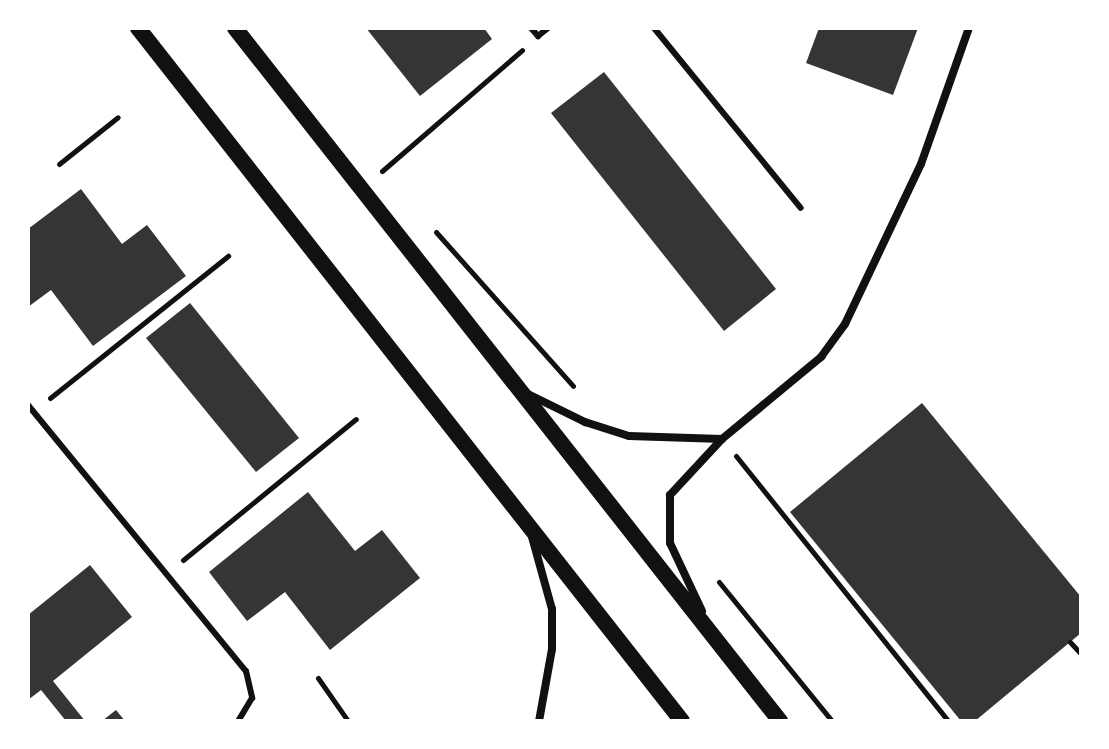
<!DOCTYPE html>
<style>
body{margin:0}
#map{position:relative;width:1109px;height:749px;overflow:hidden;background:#fff;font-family:"Noto Sans",sans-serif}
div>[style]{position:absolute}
.building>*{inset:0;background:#353535}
.path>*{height:5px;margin:-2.5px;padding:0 2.5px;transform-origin:2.5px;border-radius:2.5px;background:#111}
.service>*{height:6px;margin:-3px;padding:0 3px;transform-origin:3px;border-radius:3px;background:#111}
.minor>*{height:8px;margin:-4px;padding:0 4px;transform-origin:4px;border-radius:4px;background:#111}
.secondary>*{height:16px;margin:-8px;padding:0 8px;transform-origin:8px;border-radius:8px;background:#111}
span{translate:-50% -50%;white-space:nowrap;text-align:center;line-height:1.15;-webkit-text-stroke:8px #fff;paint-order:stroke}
.frame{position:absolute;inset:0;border:30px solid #fff;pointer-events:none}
</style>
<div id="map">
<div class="building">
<div style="clip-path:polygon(366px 28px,484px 28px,492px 39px,420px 96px)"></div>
<div style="clip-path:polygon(819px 28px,918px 28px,893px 95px,806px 63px)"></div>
<div style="clip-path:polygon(604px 72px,776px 289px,724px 331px,551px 113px)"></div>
<div style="clip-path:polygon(81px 189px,122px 244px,147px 225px,186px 276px,93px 346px,51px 290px,28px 307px,28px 229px)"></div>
<div style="clip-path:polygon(190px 303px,299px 438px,256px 472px,146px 338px)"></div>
<div style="clip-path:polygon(922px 403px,1081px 597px,1081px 633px,975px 721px,961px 721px,790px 512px)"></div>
<div style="clip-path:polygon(308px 492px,355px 551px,382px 530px,420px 578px,330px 650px,285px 592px,247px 621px,209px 572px)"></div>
<div style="clip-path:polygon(90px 565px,132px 617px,53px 681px,85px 721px,66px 721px,41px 690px,28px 700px,28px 615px)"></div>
<div style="clip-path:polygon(116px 710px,125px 721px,102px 721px)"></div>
</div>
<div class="path">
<div style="left:59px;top:164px;width:75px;rotate:-38.5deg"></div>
<div style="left:382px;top:171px;width:185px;rotate:-40.8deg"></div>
<div style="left:436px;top:232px;width:206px;rotate:48.3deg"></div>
<div style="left:50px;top:398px;width:228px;rotate:-38.6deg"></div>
<div style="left:736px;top:456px;width:339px;rotate:51.3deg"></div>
<div style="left:183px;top:560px;width:223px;rotate:-39.2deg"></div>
<div style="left:719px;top:582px;width:179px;rotate:50.9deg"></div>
<div style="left:1070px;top:642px;width:16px;rotate:47deg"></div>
<div style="left:318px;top:678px;width:52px;rotate:55.1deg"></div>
</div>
<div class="service">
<div style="left:531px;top:28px;width:11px;rotate:49deg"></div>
<div style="left:538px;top:36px;width:13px;rotate:-39deg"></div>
<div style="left:654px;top:28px;width:232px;rotate:50.8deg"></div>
<div style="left:28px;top:405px;width:344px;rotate:50.7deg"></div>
<div style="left:246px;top:671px;width:28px;rotate:77deg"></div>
<div style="left:252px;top:698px;width:27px;rotate:121deg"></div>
</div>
<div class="minor">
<div style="left:528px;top:394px;width:64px;rotate:26.2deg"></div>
<div style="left:585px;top:422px;width:46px;rotate:17.7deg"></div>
<div style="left:629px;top:436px;width:93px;rotate:1.8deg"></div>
<div style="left:532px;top:537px;width:75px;rotate:74.5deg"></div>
<div style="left:552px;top:609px;width:40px;rotate:90deg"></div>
<div style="left:552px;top:649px;width:73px;rotate:100.2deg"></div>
<div style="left:702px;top:611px;width:75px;rotate:-115.2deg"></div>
<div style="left:670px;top:543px;width:48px;rotate:-90deg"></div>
<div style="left:670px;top:495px;width:76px;rotate:-47.1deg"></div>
<div style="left:722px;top:439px;width:129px;rotate:-39.6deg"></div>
<div style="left:821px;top:357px;width:41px;rotate:-54deg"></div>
<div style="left:845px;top:324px;width:177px;rotate:-64.6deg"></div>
<div style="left:921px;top:164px;width:144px;rotate:-70.6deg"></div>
</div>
<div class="secondary">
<div style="left:138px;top:28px;width:881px;rotate:51.87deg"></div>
<div style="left:235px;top:28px;width:882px;rotate:51.82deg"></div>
</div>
<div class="frame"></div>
</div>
